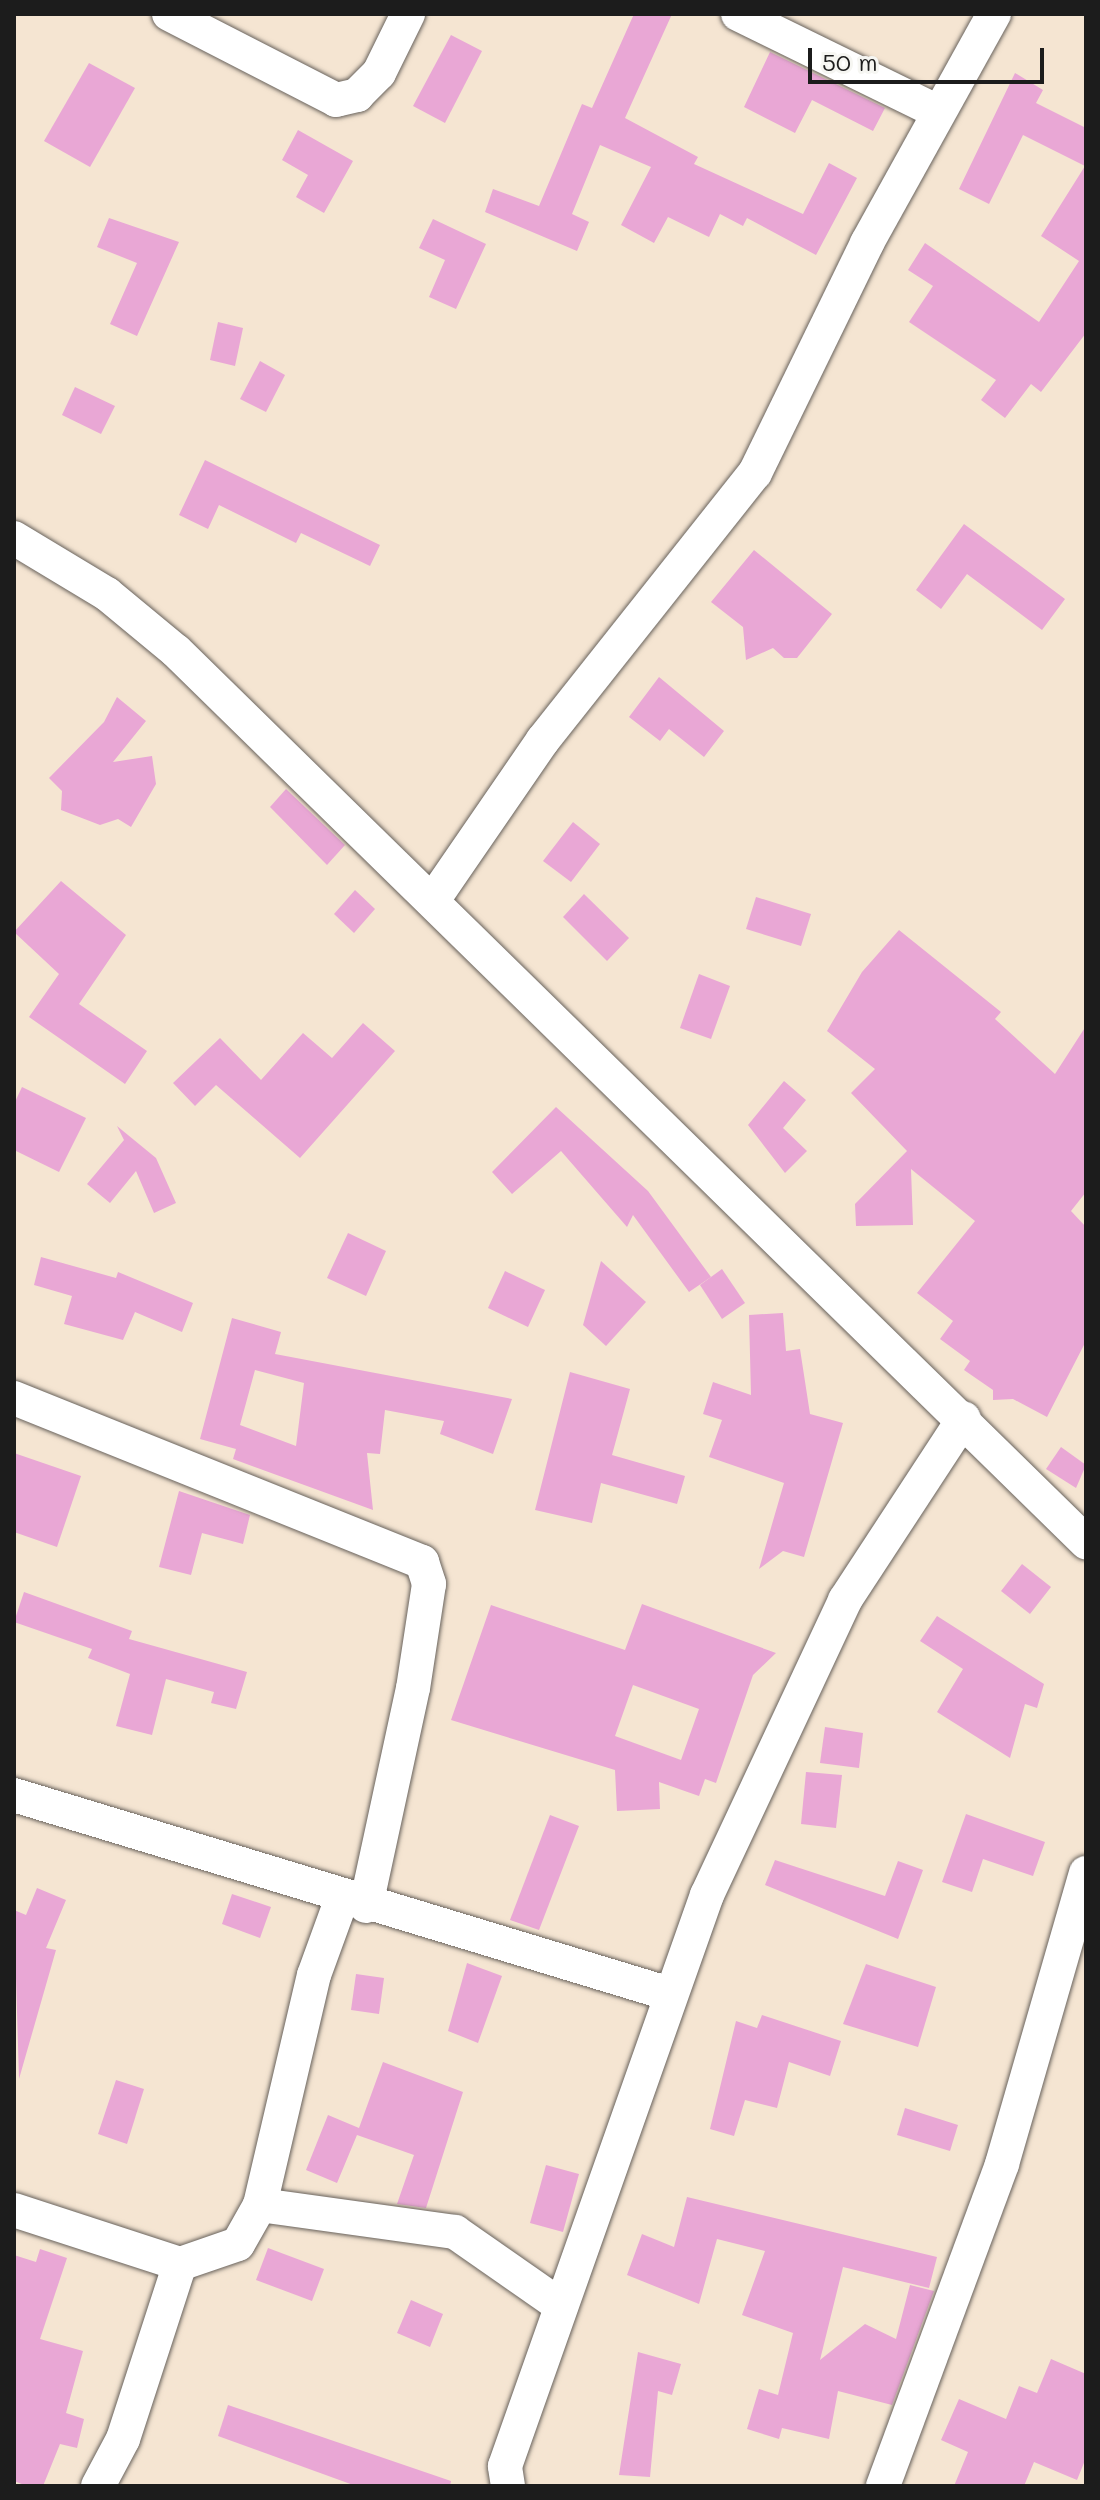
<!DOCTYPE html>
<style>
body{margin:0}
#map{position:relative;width:1100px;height:2500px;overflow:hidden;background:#f5e5d2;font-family:Mali,sans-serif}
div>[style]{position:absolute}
.building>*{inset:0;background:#e9a7d5}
.roads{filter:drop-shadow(0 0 2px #68625c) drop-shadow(0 0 2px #68625c)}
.minor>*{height:34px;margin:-17px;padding:0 17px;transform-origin:17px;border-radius:17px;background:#fff}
span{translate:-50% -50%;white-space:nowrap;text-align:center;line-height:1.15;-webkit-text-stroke:8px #f6f6f2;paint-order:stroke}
.frame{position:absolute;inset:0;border:16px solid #1c1c1c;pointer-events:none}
.scale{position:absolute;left:808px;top:48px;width:236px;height:36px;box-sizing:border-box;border:4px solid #1c1c1c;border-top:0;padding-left:10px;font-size:24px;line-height:28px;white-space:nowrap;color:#1c1c1c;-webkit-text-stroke:6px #f6f6f2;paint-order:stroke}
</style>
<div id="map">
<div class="building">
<div style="clip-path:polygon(634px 14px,672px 14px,625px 118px,698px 157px,694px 164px,803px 214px,829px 163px,857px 178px,816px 255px,747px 218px,743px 226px,720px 214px,709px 237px,668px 217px,654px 243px,621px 225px,651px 167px,600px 145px,572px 214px,589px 222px,577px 251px,485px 212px,493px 189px,539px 206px,582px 104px,592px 108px)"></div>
<div style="clip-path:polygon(451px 35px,482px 51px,445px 123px,413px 106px)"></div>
<div style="clip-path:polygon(770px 52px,885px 108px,873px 131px,812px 100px,795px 133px,744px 107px)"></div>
<div style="clip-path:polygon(89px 63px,135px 88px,90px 167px,44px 141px)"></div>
<div style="clip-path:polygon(1015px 73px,1043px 90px,1036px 103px,1086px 128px,1086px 333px,1041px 392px,1031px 384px,1005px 418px,981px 400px,996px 380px,909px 322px,933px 286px,908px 270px,925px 243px,1039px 322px,1079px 261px,1041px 236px,1085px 166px,1023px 135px,989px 204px,959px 189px)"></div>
<div style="clip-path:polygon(298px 130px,353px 161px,324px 213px,296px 197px,308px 175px,282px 160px)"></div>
<div style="clip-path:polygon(109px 218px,179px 242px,137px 336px,110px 324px,137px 263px,97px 247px)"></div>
<div style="clip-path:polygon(433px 219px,486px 244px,456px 309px,429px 297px,445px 260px,419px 248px)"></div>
<div style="clip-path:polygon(218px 322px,243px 328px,235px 366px,210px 360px)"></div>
<div style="clip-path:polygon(260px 361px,285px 375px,266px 412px,240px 399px)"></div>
<div style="clip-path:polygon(75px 387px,115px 406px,101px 434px,62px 415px)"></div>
<div style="clip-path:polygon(205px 460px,380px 545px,370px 566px,301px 533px,296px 543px,219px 505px,208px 529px,179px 515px)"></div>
<div style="clip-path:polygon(964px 524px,1065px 599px,1042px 630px,967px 574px,941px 609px,916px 590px)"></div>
<div style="clip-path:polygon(754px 550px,832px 614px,797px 658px,784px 658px,773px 648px,746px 660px,743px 627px,711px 602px)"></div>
<div style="clip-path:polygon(659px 677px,724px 731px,704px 757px,669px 729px,660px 741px,629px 717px)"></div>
<div style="clip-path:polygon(117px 697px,146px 721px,113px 762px,152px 756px,156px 784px,131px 827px,118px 819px,100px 825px,61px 810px,62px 791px,49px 778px,104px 722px)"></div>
<div style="clip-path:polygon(286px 789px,345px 845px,327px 865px,270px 807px)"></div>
<div style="clip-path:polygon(573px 822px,600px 844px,571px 882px,543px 861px)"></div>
<div style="clip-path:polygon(61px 881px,126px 935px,79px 1004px,147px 1051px,125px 1084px,29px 1017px,59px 974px,14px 932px)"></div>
<div style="clip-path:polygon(355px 890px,375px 909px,354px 933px,334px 914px)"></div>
<div style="clip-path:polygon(584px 894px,629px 938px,607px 961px,563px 917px)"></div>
<div style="clip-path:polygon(756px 897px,811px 914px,801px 946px,746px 929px)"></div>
<div style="clip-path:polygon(899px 930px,1001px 1012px,995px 1019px,1055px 1074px,1086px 1026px,1086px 1192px,1071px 1211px,1086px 1227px,1086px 1341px,1047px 1417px,1013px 1399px,993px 1400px,993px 1390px,964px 1370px,970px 1361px,940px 1339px,953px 1321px,917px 1293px,975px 1221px,911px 1169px,913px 1225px,856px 1226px,855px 1204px,907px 1151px,851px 1093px,875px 1069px,827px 1031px,862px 972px)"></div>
<div style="clip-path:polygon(699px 974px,730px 986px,711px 1039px,680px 1028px)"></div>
<div style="clip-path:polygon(363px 1023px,395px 1051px,300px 1158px,216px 1085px,195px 1106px,173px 1083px,220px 1038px,261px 1080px,303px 1033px,332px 1058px)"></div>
<div style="clip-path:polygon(784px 1081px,806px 1100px,783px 1128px,807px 1151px,785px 1173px,748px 1125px)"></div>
<div style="clip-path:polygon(22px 1087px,86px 1118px,59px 1172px,14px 1150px,14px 1104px)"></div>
<div style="clip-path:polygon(556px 1107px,648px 1191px,711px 1277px,689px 1292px,633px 1215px,627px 1227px,561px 1151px,512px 1194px,492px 1172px)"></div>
<div style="clip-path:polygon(117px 1126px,156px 1158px,176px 1203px,154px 1213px,136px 1171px,110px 1203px,87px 1184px,124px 1140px)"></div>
<div style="clip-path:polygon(348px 1233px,386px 1251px,366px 1296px,327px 1278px)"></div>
<div style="clip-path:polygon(41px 1257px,116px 1278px,118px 1272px,193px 1303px,182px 1332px,135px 1312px,123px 1340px,64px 1324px,72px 1296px,34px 1285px)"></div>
<div style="clip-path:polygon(601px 1261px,646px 1302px,606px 1346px,583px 1325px)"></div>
<div style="clip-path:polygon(722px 1269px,745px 1303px,722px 1319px,700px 1285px)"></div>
<div style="clip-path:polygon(505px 1271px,545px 1290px,528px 1327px,488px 1308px)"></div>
<div style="clip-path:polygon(783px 1313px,786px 1351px,800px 1349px,810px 1414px,843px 1423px,804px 1557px,783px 1551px,759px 1569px,784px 1483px,709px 1457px,722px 1420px,703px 1414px,713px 1382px,751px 1395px,749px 1315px)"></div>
<div style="clip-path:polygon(evenodd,232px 1318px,281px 1332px,275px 1354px,512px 1399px,493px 1454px,440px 1434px,444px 1421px,385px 1410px,380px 1454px,367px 1453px,373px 1510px,233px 1459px,236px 1449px,200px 1439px,232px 1318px,255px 1370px,304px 1383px,296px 1446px,240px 1425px,255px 1370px)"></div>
<div style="clip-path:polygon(570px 1372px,630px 1389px,612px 1455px,685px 1476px,677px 1504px,601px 1483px,592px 1523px,535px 1510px)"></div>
<div style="clip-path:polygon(1061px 1447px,1086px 1465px,1076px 1488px,1046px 1469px)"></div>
<div style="clip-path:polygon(14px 1453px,81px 1476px,57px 1547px,14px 1532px)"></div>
<div style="clip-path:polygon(179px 1491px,250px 1515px,243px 1544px,202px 1533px,191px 1575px,159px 1567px)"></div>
<div style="clip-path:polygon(1022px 1564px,1051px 1587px,1030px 1614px,1001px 1591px)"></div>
<div style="clip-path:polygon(24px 1592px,132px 1631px,129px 1639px,247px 1672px,236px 1709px,211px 1703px,214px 1692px,166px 1679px,152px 1735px,116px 1726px,130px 1674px,88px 1658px,92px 1649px,14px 1622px)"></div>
<div style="clip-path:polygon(evenodd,642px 1604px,776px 1653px,753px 1675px,716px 1783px,705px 1779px,699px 1796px,659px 1782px,660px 1809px,617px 1811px,615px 1770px,451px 1720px,491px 1605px,625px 1650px,642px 1604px,633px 1685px,699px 1709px,681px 1760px,615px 1736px,633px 1685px)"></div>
<div style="clip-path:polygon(937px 1616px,1044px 1684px,1037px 1708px,1025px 1704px,1010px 1758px,937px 1712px,963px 1669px,920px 1641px)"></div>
<div style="clip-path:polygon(825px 1727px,863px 1733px,859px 1768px,820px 1763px)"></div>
<div style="clip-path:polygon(806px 1772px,842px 1775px,836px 1828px,801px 1824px)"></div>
<div style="clip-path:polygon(966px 1814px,1045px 1842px,1033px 1876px,983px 1859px,972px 1892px,942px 1882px)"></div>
<div style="clip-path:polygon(550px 1815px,579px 1826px,539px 1930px,510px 1920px)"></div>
<div style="clip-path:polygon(775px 1860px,885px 1896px,898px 1861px,923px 1870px,898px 1939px,765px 1885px)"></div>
<div style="clip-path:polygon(37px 1888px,66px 1900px,46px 1948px,56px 1950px,19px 2079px,14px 1910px,26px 1915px)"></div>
<div style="clip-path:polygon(232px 1894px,271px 1907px,260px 1938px,222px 1924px)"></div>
<div style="clip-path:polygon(467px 1963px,502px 1976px,478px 2043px,448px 2031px)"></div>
<div style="clip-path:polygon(866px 1964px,936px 1987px,918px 2047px,843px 2024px)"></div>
<div style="clip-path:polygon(356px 1974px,384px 1978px,379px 2014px,351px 2010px)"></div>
<div style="clip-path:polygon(762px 2015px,841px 2041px,830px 2076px,789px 2062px,777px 2108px,745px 2100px,734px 2136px,710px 2129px,736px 2021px,757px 2028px)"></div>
<div style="clip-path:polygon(383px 2062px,463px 2092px,426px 2208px,397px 2204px,414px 2155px,357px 2135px,337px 2183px,306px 2170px,328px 2115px,359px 2128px)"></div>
<div style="clip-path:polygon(116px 2080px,144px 2089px,127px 2144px,98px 2134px)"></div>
<div style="clip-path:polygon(905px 2108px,958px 2125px,950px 2151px,897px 2135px)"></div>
<div style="clip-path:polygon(546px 2165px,579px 2174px,563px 2232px,530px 2223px)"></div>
<div style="clip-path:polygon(687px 2197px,937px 2257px,929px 2288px,843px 2267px,820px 2360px,865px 2324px,896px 2339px,910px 2285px,934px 2291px,892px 2405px,838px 2391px,829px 2439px,782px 2428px,779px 2439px,747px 2429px,759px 2389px,778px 2395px,793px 2333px,742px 2315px,765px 2251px,717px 2239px,699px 2304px,627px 2275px,642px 2234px,674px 2247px)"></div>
<div style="clip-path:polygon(268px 2248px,324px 2269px,312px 2301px,256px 2280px)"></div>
<div style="clip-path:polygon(40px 2249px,67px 2258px,40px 2339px,83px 2351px,66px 2413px,84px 2419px,77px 2448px,60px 2444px,43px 2486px,27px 2486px,14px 2481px,14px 2255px,36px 2262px)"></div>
<div style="clip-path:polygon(411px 2300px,443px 2314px,430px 2347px,397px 2333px)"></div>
<div style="clip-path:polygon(638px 2352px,681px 2364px,672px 2395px,658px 2391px,650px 2477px,619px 2475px)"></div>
<div style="clip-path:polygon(1051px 2359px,1086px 2374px,1086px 2458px,1077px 2480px,1034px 2462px,1024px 2486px,954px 2486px,968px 2452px,941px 2440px,959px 2399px,1006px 2419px,1019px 2386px,1037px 2393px)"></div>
<div style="clip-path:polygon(228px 2405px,451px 2481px,450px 2486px,356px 2486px,218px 2436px)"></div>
</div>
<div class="roads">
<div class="minor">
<div style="left:169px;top:14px;width:188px;rotate:27.2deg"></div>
<div style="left:336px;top:100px;width:22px;rotate:-13deg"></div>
<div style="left:357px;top:95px;width:31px;rotate:-45deg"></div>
<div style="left:379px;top:73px;width:66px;rotate:-63.8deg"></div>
<div style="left:738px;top:14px;width:223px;rotate:26.1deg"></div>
<div style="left:14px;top:538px;width:109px;rotate:31.1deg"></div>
<div style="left:107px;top:594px;width:89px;rotate:39.6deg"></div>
<div style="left:176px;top:651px;width:1274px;rotate:44.4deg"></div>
<div style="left:433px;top:900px;width:194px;rotate:-55.5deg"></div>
<div style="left:543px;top:740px;width:341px;rotate:-51.6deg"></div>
<div style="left:755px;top:473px;width:256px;rotate:-64deg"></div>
<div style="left:867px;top:243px;width:262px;rotate:-61deg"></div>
<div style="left:14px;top:1398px;width:440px;rotate:21.9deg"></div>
<div style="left:422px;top:1562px;width:23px;rotate:72deg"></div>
<div style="left:429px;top:1584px;width:105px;rotate:98.7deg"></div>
<div style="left:413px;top:1688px;width:223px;rotate:102.2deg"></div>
<div style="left:14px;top:1795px;width:686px;rotate:16.88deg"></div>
<div style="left:260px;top:2205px;width:197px;rotate:7.9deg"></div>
<div style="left:455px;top:2232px;width:129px;rotate:34.9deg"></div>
<div style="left:14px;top:2210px;width:175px;rotate:18deg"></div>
<div style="left:180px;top:2264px;width:61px;rotate:-19deg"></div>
<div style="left:238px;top:2244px;width:45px;rotate:-60.6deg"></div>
<div style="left:260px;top:2205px;width:236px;rotate:-76.8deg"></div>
<div style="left:314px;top:1975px;width:82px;rotate:-70deg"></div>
<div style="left:98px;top:2486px;width:53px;rotate:-62deg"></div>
<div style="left:123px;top:2439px;width:184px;rotate:-72deg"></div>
<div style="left:508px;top:2486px;width:20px;rotate:-99deg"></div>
<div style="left:505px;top:2466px;width:606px;rotate:-70.52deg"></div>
<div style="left:707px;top:1895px;width:326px;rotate:-64.9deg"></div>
<div style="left:845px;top:1600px;width:217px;rotate:-56.8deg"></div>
<div style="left:883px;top:2486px;width:343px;rotate:-69.7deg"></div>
<div style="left:1002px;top:2164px;width:303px;rotate:-73.9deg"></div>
</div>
</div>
<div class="frame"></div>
<div class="scale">50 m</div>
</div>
